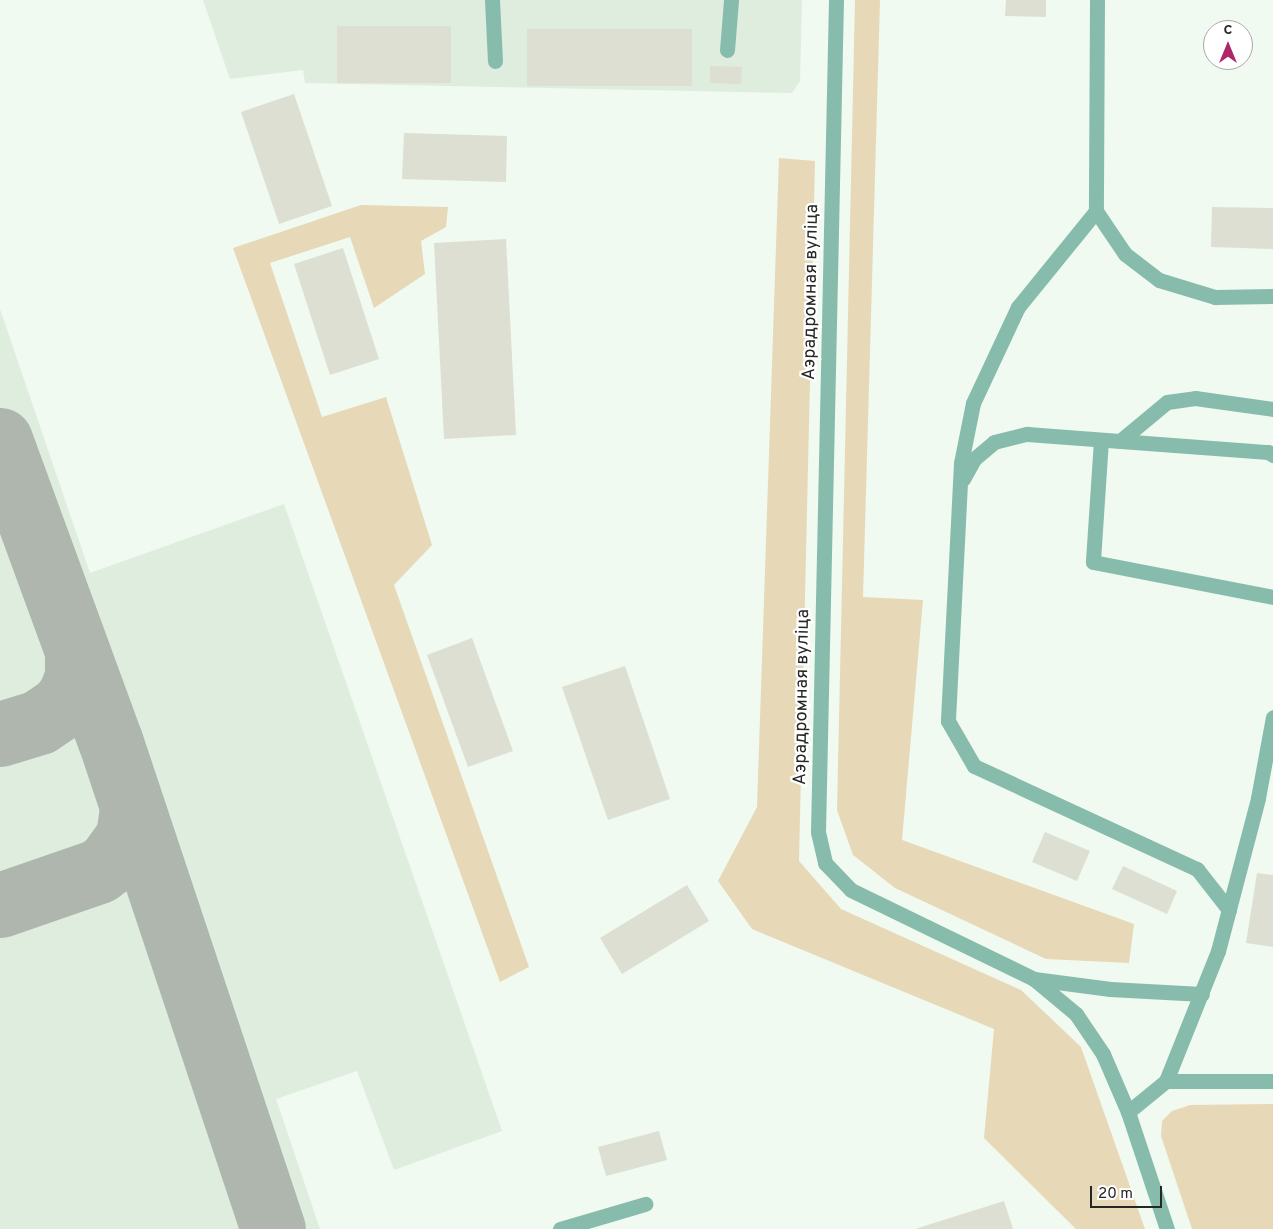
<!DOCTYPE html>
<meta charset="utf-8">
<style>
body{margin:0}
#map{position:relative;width:1273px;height:1229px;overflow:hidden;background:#f0faf0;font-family:Overpass,sans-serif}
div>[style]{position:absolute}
.built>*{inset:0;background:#deedde}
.green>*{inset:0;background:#e7d8b8}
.taxiway>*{height:65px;margin:-32.5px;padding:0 32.5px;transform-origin:32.5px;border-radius:32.5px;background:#aeb6ae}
.building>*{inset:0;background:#dddfd3}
.minor>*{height:15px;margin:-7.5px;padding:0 7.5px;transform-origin:7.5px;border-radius:7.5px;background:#87bcad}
span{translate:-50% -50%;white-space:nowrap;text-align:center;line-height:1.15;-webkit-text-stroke:4.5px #fff;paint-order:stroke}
.street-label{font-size:18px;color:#242724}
.north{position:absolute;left:1203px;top:20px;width:50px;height:50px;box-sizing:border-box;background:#fff;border:1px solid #a7a9a7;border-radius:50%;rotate:0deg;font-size:14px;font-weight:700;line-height:20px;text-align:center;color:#242724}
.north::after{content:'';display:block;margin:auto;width:18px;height:22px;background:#af276a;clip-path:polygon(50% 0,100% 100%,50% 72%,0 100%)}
.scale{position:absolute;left:1090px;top:1186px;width:72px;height:22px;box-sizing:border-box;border:2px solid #242724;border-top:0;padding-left:6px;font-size:15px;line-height:18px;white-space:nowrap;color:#242724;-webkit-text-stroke:4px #fff;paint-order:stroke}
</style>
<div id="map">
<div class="built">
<div style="clip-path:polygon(203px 0,802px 0,800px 81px,792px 93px,305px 83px,303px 70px,230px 79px)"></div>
<div style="clip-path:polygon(0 309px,90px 573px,284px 504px,502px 1131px,394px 1170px,357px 1071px,276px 1099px,320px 1229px,0 1229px)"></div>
</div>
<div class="green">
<div style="clip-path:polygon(855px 0,880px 0,863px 597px,923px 600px,902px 840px,1134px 924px,1129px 963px,1046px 959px,895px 888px,853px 855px,837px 810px)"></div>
<div style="clip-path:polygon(779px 158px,815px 161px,799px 861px,841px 909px,1021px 990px,1081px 1047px,1145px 1229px,1076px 1229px,984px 1138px,994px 1029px,752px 929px,718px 881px,757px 807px)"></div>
<div style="clip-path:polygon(361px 205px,448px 207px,446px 227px,421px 241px,425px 274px,374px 308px,350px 237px,270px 263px,322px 417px,386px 397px,432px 545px,394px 585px,529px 967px,500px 982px,233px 248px)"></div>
<div style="clip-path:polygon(1273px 1104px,1273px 1229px,1192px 1229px,1161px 1136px,1162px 1121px,1172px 1111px,1190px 1105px)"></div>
</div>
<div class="taxiway">
<div style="left:0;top:440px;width:320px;rotate:69.9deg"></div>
<div style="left:110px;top:740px;width:515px;rotate:71.57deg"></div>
<div style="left:0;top:734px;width:41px;rotate:-17.1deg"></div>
<div style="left:39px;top:722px;width:25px;rotate:-34deg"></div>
<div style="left:60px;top:708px;width:16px;rotate:-52deg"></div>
<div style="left:70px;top:695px;width:19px;rotate:-69deg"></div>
<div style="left:77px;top:677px;width:25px;rotate:-90deg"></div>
<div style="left:0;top:905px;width:104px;rotate:-19.1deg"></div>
<div style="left:98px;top:871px;width:14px;rotate:-36deg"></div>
<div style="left:109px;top:863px;width:32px;rotate:-54deg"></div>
<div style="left:128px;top:837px;width:29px;rotate:-82deg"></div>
</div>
<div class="building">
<div style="clip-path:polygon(1006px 0,1046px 0,1046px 17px,1005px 16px)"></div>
<div style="clip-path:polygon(337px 26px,451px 26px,451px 83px,337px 83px)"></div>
<div style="clip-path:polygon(527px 29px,692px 29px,692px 86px,527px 86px)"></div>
<div style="clip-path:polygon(710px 66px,742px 67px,741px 84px,710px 83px)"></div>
<div style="clip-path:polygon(294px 94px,332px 206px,279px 224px,241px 112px)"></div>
<div style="clip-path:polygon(404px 133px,507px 136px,506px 182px,402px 179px)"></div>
<div style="clip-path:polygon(1212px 207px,1273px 208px,1273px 249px,1211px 247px)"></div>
<div style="clip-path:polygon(506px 239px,516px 435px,444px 439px,434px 243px)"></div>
<div style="clip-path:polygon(343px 248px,379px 359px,330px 375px,294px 264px)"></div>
<div style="clip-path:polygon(472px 638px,513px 751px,468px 767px,427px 655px)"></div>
<div style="clip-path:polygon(625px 666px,670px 799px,608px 820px,562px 687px)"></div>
<div style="clip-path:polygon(1045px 832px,1090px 851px,1077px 881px,1032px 862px)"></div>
<div style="clip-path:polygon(1123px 866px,1177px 891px,1167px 914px,1112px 889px)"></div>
<div style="clip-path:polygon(1257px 873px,1273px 875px,1273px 947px,1246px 943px)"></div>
<div style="clip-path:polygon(687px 885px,709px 921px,622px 974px,600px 938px)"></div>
<div style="clip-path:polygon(659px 1131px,667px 1160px,606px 1176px,598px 1147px)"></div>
<div style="clip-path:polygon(1004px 1201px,1013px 1229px,915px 1229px)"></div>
</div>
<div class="minor">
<div style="left:492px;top:0;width:61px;rotate:87.2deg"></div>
<div style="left:836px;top:0;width:832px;rotate:91.24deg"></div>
<div style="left:818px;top:832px;width:32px;rotate:77deg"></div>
<div style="left:825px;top:863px;width:37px;rotate:46deg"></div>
<div style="left:851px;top:890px;width:203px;rotate:25.9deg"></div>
<div style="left:1034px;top:979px;width:55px;rotate:39.8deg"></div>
<div style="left:1076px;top:1014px;width:48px;rotate:56deg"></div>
<div style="left:1103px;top:1054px;width:63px;rotate:66.7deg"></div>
<div style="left:1128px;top:1112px;width:123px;rotate:71.6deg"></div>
<div style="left:1097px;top:0;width:211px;rotate:90.3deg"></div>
<div style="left:1096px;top:211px;width:52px;rotate:56deg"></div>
<div style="left:1125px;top:254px;width:43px;rotate:37.4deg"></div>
<div style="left:1159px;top:280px;width:59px;rotate:16.9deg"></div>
<div style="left:1215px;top:297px;width:58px;rotate:-1deg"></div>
<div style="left:727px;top:50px;width:50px;rotate:-85.4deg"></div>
<div style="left:1096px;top:211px;width:124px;rotate:129.1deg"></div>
<div style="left:1018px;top:307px;width:106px;rotate:115.1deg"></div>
<div style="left:973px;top:403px;width:61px;rotate:101.3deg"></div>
<div style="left:961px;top:463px;width:258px;rotate:92.9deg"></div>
<div style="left:948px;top:721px;width:52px;rotate:60deg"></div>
<div style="left:974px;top:766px;width:246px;rotate:24.8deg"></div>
<div style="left:1197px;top:869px;width:52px;rotate:52deg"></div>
<div style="left:1101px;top:440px;width:122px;rotate:93.8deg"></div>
<div style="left:1093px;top:562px;width:183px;rotate:11deg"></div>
<div style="left:1120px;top:441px;width:61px;rotate:-39.7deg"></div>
<div style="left:1167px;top:402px;width:28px;rotate:-8deg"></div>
<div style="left:1195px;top:398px;width:79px;rotate:8deg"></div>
<div style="left:963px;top:479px;width:23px;rotate:-61deg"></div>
<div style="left:974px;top:459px;width:26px;rotate:-40deg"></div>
<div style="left:994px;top:442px;width:34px;rotate:-14deg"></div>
<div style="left:1027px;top:434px;width:242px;rotate:4.3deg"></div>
<div style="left:1268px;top:452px;width:6px;rotate:31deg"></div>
<div style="left:1034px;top:979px;width:77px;rotate:7.5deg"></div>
<div style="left:1110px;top:989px;width:92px;rotate:3.1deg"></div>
<div style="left:1166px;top:1081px;width:107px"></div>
<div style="left:1128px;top:1112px;width:49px;rotate:-39.2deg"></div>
<div style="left:1166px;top:1081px;width:140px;rotate:-68.2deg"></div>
<div style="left:1218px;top:951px;width:158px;rotate:-75.3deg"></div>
<div style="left:1258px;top:798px;width:82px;rotate:-79.5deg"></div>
<div style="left:560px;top:1229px;width:89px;rotate:-16.4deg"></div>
</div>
<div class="street-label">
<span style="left:812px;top:292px;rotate:-89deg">Аэрадромная вуліца</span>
<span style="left:803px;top:697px;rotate:-89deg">Аэрадромная вуліца</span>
</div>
<div class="north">С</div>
<div class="scale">20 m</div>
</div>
